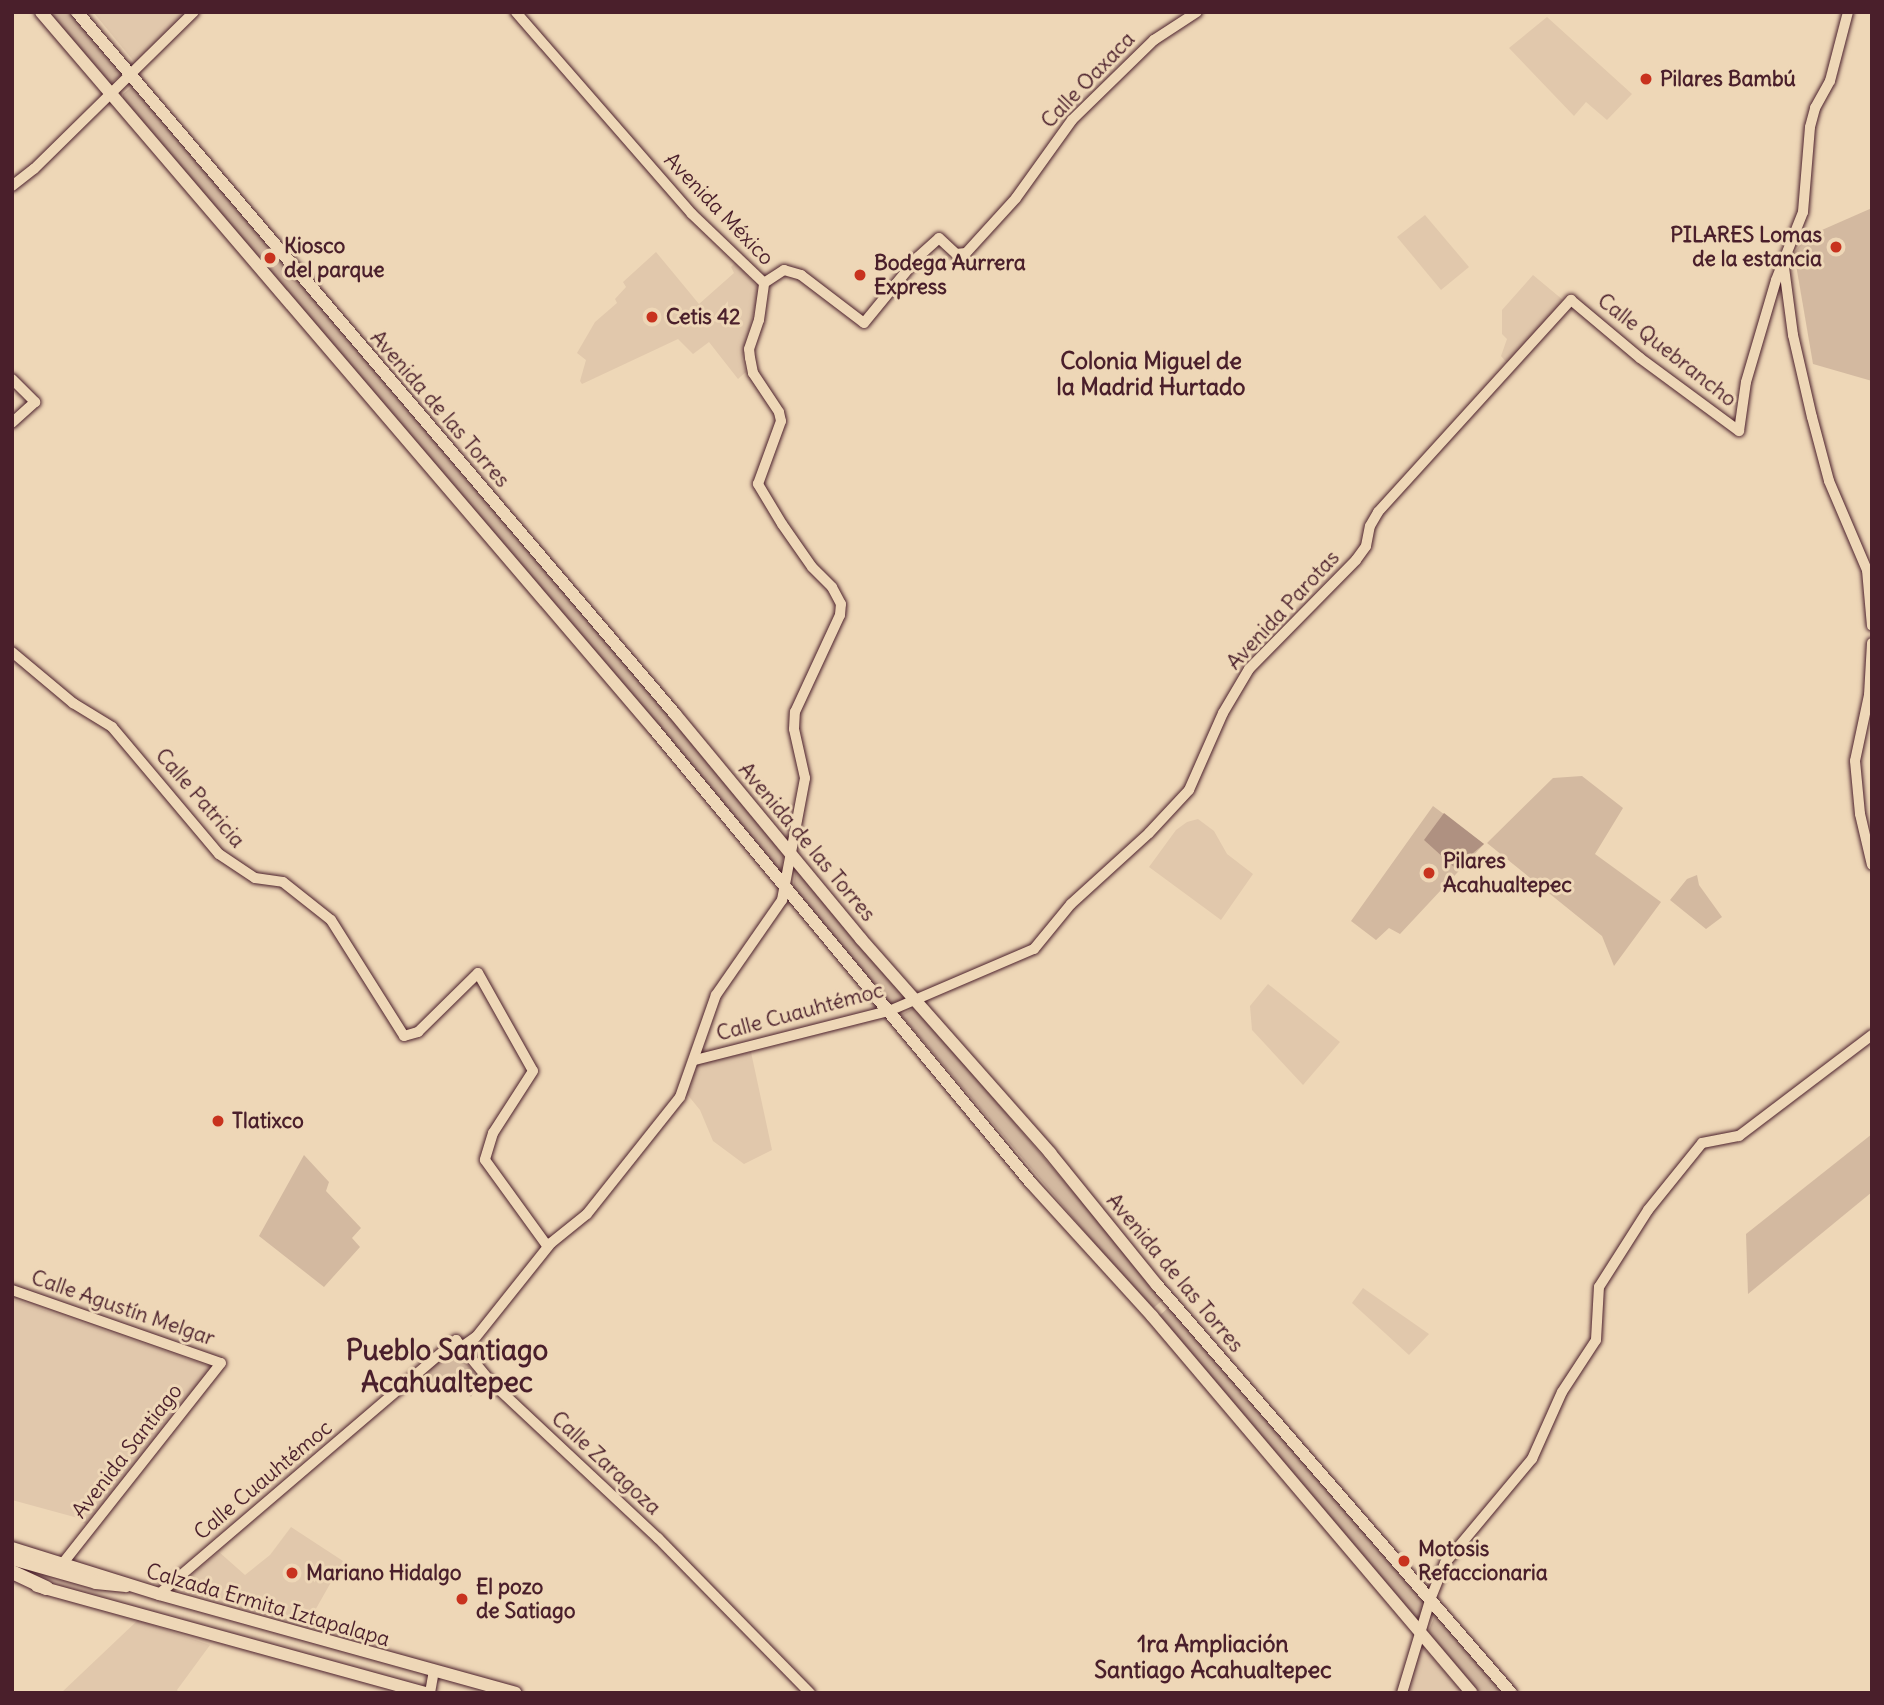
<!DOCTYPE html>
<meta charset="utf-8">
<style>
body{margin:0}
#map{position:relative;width:1884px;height:1705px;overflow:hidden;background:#eed7b7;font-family:Delius,sans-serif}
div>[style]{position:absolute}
.built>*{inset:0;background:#e1c8ac}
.green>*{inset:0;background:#d3b9a0}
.water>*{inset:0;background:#af9181}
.roads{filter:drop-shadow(0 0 2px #4a1f2b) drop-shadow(0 0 2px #4a1f2b)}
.secondary>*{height:10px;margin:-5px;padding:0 5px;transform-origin:5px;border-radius:5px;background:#eed7b7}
.primary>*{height:12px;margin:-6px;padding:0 6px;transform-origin:6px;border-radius:6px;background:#eed7b7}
.highway>*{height:14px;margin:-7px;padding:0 7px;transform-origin:7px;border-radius:7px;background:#eed7b7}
.dots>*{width:19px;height:19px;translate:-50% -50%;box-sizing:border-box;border:4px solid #eed7b7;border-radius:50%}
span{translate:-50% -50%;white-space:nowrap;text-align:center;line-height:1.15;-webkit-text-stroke:6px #eed7b7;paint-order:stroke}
.poi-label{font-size:21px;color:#4a1f2b;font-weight:700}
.left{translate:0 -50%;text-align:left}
.right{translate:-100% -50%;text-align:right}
.street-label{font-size:21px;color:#4a1f2b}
.neighbourhood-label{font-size:23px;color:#4a1f2b;font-weight:700}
.district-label{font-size:28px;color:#4a1f2b;font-weight:700}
.frame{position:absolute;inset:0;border:14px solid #4a1f2b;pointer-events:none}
</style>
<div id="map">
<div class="built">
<div style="clip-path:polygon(93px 12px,190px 12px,136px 64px)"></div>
<div style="clip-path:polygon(1547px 17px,1632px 94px,1607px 120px,1586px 102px,1574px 116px,1509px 48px)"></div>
<div style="clip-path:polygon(1425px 215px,1469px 267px,1441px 290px,1397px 237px)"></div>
<div style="clip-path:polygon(656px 252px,699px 304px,734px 273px,731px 267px,736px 262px,757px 287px,758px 295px,742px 358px,746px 372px,738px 379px,709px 342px,693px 354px,678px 339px,582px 384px,580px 381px,586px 360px,577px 353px,595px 322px,617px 303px,615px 299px,626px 287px,623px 282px)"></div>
<div style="clip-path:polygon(1533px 275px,1563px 300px,1509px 365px,1501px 356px,1507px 339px,1502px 334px,1502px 310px)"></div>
<div style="clip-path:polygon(1198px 819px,1214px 831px,1227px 854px,1253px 874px,1221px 920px,1149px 867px,1176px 830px,1187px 822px)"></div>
<div style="clip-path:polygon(1268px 984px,1340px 1042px,1303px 1085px,1252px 1030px,1250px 1006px)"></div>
<div style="clip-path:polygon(751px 1052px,772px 1150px,744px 1164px,713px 1141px,700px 1110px,687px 1094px,697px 1064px)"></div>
<div style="clip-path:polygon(1363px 1288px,1429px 1334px,1409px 1355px,1352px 1303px)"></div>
<div style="clip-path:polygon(12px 1299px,212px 1367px,87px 1525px,78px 1518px,12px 1500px)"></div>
<div style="clip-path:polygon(291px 1527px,343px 1561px,309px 1621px,181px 1588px,180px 1584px,219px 1552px,245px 1575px,270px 1555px)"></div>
<div style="clip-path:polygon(138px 1620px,210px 1645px,177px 1690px,179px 1693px,61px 1693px)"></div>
<div style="clip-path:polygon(1422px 1646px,1463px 1693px,1406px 1693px)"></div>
</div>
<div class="green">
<div style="clip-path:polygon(47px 12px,74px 12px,123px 74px,109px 84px)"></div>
<div style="clip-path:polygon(135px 84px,784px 852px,781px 874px,123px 100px,123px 94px)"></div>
<div style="clip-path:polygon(1872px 208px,1872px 381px,1813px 364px,1794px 253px,1806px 237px)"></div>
<div style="clip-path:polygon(1582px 776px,1623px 808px,1595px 854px,1661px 902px,1614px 966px,1602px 936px,1487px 843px,1553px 778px)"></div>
<div style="clip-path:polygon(1433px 806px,1484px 844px,1400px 934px,1389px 928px,1376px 940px,1351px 921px)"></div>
<div style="clip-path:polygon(796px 865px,908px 997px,890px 1006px,793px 893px)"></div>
<div style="clip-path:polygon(1697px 875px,1699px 885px,1722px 917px,1706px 929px,1670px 900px,1687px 879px)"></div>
<div style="clip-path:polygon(916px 1007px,1164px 1299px,1151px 1310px,901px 1015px)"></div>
<div style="clip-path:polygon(1872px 1134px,1872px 1192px,1748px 1294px,1746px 1234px)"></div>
<div style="clip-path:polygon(304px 1155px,329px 1182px,326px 1191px,361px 1228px,352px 1238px,360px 1247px,324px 1287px,259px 1236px)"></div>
<div style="clip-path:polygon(1170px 1306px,1425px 1600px,1416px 1626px,1159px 1316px)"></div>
<div style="clip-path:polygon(450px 1349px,482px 1378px,471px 1397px,453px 1379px,441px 1391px,422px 1373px)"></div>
<div style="clip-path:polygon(1436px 1613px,1502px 1693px,1476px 1693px,1427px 1635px)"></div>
</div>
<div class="water">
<div style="clip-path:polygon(1444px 813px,1484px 844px,1455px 868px,1424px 840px)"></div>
</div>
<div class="roads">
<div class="secondary">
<div style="left:12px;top:186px;width:28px;rotate:-38deg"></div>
<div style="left:34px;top:169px;width:224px;rotate:-44.5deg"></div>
<div style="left:1783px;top:260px;width:76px;rotate:82.4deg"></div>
<div style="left:1793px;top:335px;width:84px;rotate:77deg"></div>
<div style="left:1812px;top:417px;width:66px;rotate:75.1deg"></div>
<div style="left:1829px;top:481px;width:97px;rotate:66.9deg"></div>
<div style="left:1867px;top:570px;width:56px;rotate:84.9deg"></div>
<div style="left:764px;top:283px;width:24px;rotate:-33deg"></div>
<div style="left:784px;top:270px;width:18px;rotate:16deg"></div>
<div style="left:801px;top:275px;width:79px;rotate:37.3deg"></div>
<div style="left:864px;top:323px;width:85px;rotate:-50.7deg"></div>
<div style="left:918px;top:257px;width:28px;rotate:-42deg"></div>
<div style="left:939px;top:238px;width:23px;rotate:43deg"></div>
<div style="left:956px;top:254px;width:10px;rotate:-6deg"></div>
<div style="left:966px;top:253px;width:74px;rotate:-47.7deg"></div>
<div style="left:1016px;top:198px;width:96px;rotate:-54.3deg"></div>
<div style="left:1072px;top:120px;width:115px;rotate:-44.3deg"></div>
<div style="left:1154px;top:40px;width:51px;rotate:-33.1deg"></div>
<div style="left:12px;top:379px;width:33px;rotate:45deg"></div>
<div style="left:35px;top:402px;width:31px;rotate:138deg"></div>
<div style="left:1739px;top:431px;width:49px;rotate:-81.9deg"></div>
<div style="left:1746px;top:382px;width:106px;rotate:-73.6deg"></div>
<div style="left:1776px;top:280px;width:73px;rotate:-68.3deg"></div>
<div style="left:1803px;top:212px;width:85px;rotate:-85.3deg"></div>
<div style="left:1810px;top:127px;width:20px;rotate:-75deg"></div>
<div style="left:1815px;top:108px;width:31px;rotate:-61deg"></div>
<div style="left:1830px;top:81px;width:71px;rotate:-75.4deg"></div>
<div style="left:1872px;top:643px;width:52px;rotate:93.3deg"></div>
<div style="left:1869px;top:695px;width:67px;rotate:102deg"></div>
<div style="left:1855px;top:761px;width:53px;rotate:84.6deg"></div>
<div style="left:1860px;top:814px;width:52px;rotate:76.8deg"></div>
<div style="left:12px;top:652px;width:80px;rotate:39.9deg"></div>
<div style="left:73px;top:703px;width:46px;rotate:31.6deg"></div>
<div style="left:112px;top:727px;width:166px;rotate:49.9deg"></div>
<div style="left:219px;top:854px;width:43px;rotate:33.7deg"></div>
<div style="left:255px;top:878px;width:28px;rotate:8deg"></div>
<div style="left:283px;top:882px;width:61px;rotate:38.4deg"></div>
<div style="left:331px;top:920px;width:137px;rotate:57.8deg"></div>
<div style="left:404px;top:1036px;width:15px;rotate:-16deg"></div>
<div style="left:418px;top:1032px;width:84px;rotate:-44.5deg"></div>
<div style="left:478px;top:973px;width:112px;rotate:60.7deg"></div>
<div style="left:533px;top:1071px;width:74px;rotate:122.8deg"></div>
<div style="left:493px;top:1133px;width:28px;rotate:107deg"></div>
<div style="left:485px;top:1160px;width:107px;rotate:54.1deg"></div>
<div style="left:695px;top:1060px;width:200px;rotate:-14.2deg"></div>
<div style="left:889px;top:1011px;width:158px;rotate:-23.2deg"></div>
<div style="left:1034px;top:949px;width:58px;rotate:-50.6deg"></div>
<div style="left:1071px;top:904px;width:105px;rotate:-42.3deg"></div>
<div style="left:1149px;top:833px;width:59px;rotate:-47.1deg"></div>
<div style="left:1189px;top:790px;width:84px;rotate:-66.2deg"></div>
<div style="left:1223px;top:713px;width:51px;rotate:-59.4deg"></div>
<div style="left:1249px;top:669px;width:153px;rotate:-45.5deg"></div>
<div style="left:1356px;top:560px;width:17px;rotate:-54deg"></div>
<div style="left:1366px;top:546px;width:20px;rotate:-79deg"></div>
<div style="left:1370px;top:526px;width:16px;rotate:-60deg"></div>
<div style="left:1378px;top:512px;width:287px;rotate:-47.7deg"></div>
<div style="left:1571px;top:300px;width:90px;rotate:40deg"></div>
<div style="left:1640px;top:358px;width:123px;rotate:36.4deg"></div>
<div style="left:12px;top:1290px;width:221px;rotate:19.3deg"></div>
<div style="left:221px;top:1363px;width:255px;rotate:128.3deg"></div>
<div style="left:460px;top:1348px;width:19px;rotate:-35deg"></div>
<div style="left:476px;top:1337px;width:120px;rotate:-51.4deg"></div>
<div style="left:551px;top:1243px;width:46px;rotate:-38.9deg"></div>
<div style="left:587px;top:1214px;width:149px;rotate:-51.5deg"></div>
<div style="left:680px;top:1097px;width:108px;rotate:-70.6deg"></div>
<div style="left:716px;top:995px;width:116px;rotate:-55.2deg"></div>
<div style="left:782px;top:900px;width:124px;rotate:-79.3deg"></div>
<div style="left:805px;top:778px;width:50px;rotate:-102.7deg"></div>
<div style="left:794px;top:729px;width:17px;rotate:-87deg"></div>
<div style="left:795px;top:712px;width:107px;rotate:-65.1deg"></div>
<div style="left:840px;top:615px;width:11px;rotate:-85deg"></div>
<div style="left:841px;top:604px;width:19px;rotate:-118deg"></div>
<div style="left:832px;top:587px;width:28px;rotate:-135deg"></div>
<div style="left:812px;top:567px;width:52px;rotate:-124.9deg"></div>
<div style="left:782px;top:524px;width:47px;rotate:-121deg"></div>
<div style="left:758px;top:484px;width:67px;rotate:-69.9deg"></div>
<div style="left:781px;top:421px;width:9px;rotate:-103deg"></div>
<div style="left:779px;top:412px;width:47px;rotate:-123.7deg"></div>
<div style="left:753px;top:373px;width:15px;rotate:-101deg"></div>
<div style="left:750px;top:358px;width:9px;rotate:-96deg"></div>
<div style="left:749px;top:349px;width:31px;rotate:-71deg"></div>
<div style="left:759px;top:320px;width:37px;rotate:-82deg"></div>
<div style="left:764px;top:283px;width:100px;rotate:-136.2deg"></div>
<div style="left:692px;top:214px;width:268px;rotate:-131.1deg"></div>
<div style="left:159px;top:1594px;width:391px;rotate:-40.5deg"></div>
<div style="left:456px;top:1340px;width:53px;rotate:50.3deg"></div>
<div style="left:490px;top:1381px;width:230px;rotate:43.1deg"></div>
<div style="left:658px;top:1538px;width:217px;rotate:45.6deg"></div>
<div style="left:430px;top:1693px;width:23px;rotate:-80deg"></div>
<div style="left:1402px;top:1693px;width:97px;rotate:-73.2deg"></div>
<div style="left:1430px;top:1600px;width:40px;rotate:-68deg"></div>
<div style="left:1445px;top:1563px;width:136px;rotate:-50.1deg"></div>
<div style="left:1532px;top:1459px;width:73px;rotate:-65.9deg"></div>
<div style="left:1562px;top:1392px;width:62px;rotate:-56.8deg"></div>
<div style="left:1596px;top:1340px;width:53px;rotate:-86.8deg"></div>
<div style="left:1599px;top:1287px;width:91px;rotate:-57.5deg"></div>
<div style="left:1648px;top:1210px;width:86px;rotate:-51.1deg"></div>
<div style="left:1702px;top:1143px;width:38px;rotate:-11deg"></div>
<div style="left:1739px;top:1136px;width:167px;rotate:-37.2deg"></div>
</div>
<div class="primary">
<div style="left:41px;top:12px;width:943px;rotate:49.47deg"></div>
<div style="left:654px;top:729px;width:590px;rotate:50.29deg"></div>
<div style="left:1031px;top:1183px;width:180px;rotate:47.7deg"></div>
<div style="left:1152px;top:1316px;width:494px;rotate:49.7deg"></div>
<div style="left:77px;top:12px;width:922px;rotate:49.57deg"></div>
<div style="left:675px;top:714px;width:292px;rotate:50.4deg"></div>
<div style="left:861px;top:939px;width:286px;rotate:48.5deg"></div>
<div style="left:1050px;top:1153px;width:170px;rotate:51deg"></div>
<div style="left:1157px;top:1285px;width:540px;rotate:49.05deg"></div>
<div style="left:12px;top:1548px;width:154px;rotate:17.4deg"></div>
<div style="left:159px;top:1594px;width:370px;rotate:15.5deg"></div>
<div style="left:37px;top:1586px;width:402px;rotate:15.4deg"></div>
</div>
<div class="highway">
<div style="left:12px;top:1558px;width:87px;rotate:15.9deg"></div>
<div style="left:96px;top:1582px;width:30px;rotate:6deg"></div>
<div style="left:12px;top:1572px;width:38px;rotate:25deg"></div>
</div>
</div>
<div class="dots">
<div style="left:1646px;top:79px;background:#c8321e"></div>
<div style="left:1836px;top:247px;background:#c8321e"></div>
<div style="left:270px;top:258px;background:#c8321e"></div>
<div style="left:860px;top:275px;background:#c8321e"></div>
<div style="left:652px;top:317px;background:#c8321e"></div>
<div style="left:1429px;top:873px;background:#c8321e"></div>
<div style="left:218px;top:1121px;background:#c8321e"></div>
<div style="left:1404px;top:1561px;background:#c8321e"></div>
<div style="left:292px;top:1573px;background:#c8321e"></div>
<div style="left:462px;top:1599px;background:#c8321e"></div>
</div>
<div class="poi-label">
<span class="left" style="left:1660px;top:79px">Pilares Bambú</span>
<span class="right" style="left:1822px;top:247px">PILARES Lomas<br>de la estancia</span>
<span class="left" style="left:284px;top:258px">Kiosco<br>del parque</span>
<span class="left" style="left:874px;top:275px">Bodega Aurrera<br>Express</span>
<span class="left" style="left:666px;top:317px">Cetis 42</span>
<span class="left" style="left:1443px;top:873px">Pilares<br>Acahualtepec</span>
<span class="left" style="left:232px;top:1121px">Tlatixco</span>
<span class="left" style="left:1418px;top:1561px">Motosis<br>Refaccionaria</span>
<span class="left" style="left:306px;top:1573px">Mariano Hidalgo</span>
<span class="left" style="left:476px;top:1599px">El pozo<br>de Satiago</span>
</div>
<div class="street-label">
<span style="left:1088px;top:80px;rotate:-46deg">Calle Oaxaca</span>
<span style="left:719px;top:209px;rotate:46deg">Avenida México</span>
<span style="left:1667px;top:350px;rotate:38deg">Calle Quebrancho</span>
<span style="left:440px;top:409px;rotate:49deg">Avenida de las Torres</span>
<span style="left:1283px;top:610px;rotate:-47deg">Avenida Parotas</span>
<span style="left:200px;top:798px;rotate:49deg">Calle Patricia</span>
<span style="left:807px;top:842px;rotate:50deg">Avenida de las Torres</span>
<span style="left:800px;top:1012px;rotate:-15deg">Calle Cuauhtémoc</span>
<span style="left:1175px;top:1273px;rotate:50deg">Avenida de las Torres</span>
<span style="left:123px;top:1308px;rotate:19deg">Calle Agustín Melgar</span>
<span style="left:127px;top:1451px;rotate:-52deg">Avenida Santiago</span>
<span style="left:606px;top:1463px;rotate:43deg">Calle Zaragoza</span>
<span style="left:263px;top:1480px;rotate:-40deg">Calle Cuauhtémoc</span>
<span style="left:268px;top:1605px;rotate:16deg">Calzada Ermita Iztapalapa</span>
</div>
<div class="neighbourhood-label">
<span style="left:1151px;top:374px">Colonia Miguel de<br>la Madrid Hurtado</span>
<span style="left:1213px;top:1657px">1ra Ampliación<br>Santiago Acahualtepec</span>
</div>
<div class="district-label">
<span style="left:447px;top:1366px">Pueblo Santiago<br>Acahualtepec</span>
</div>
<div class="frame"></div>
</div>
